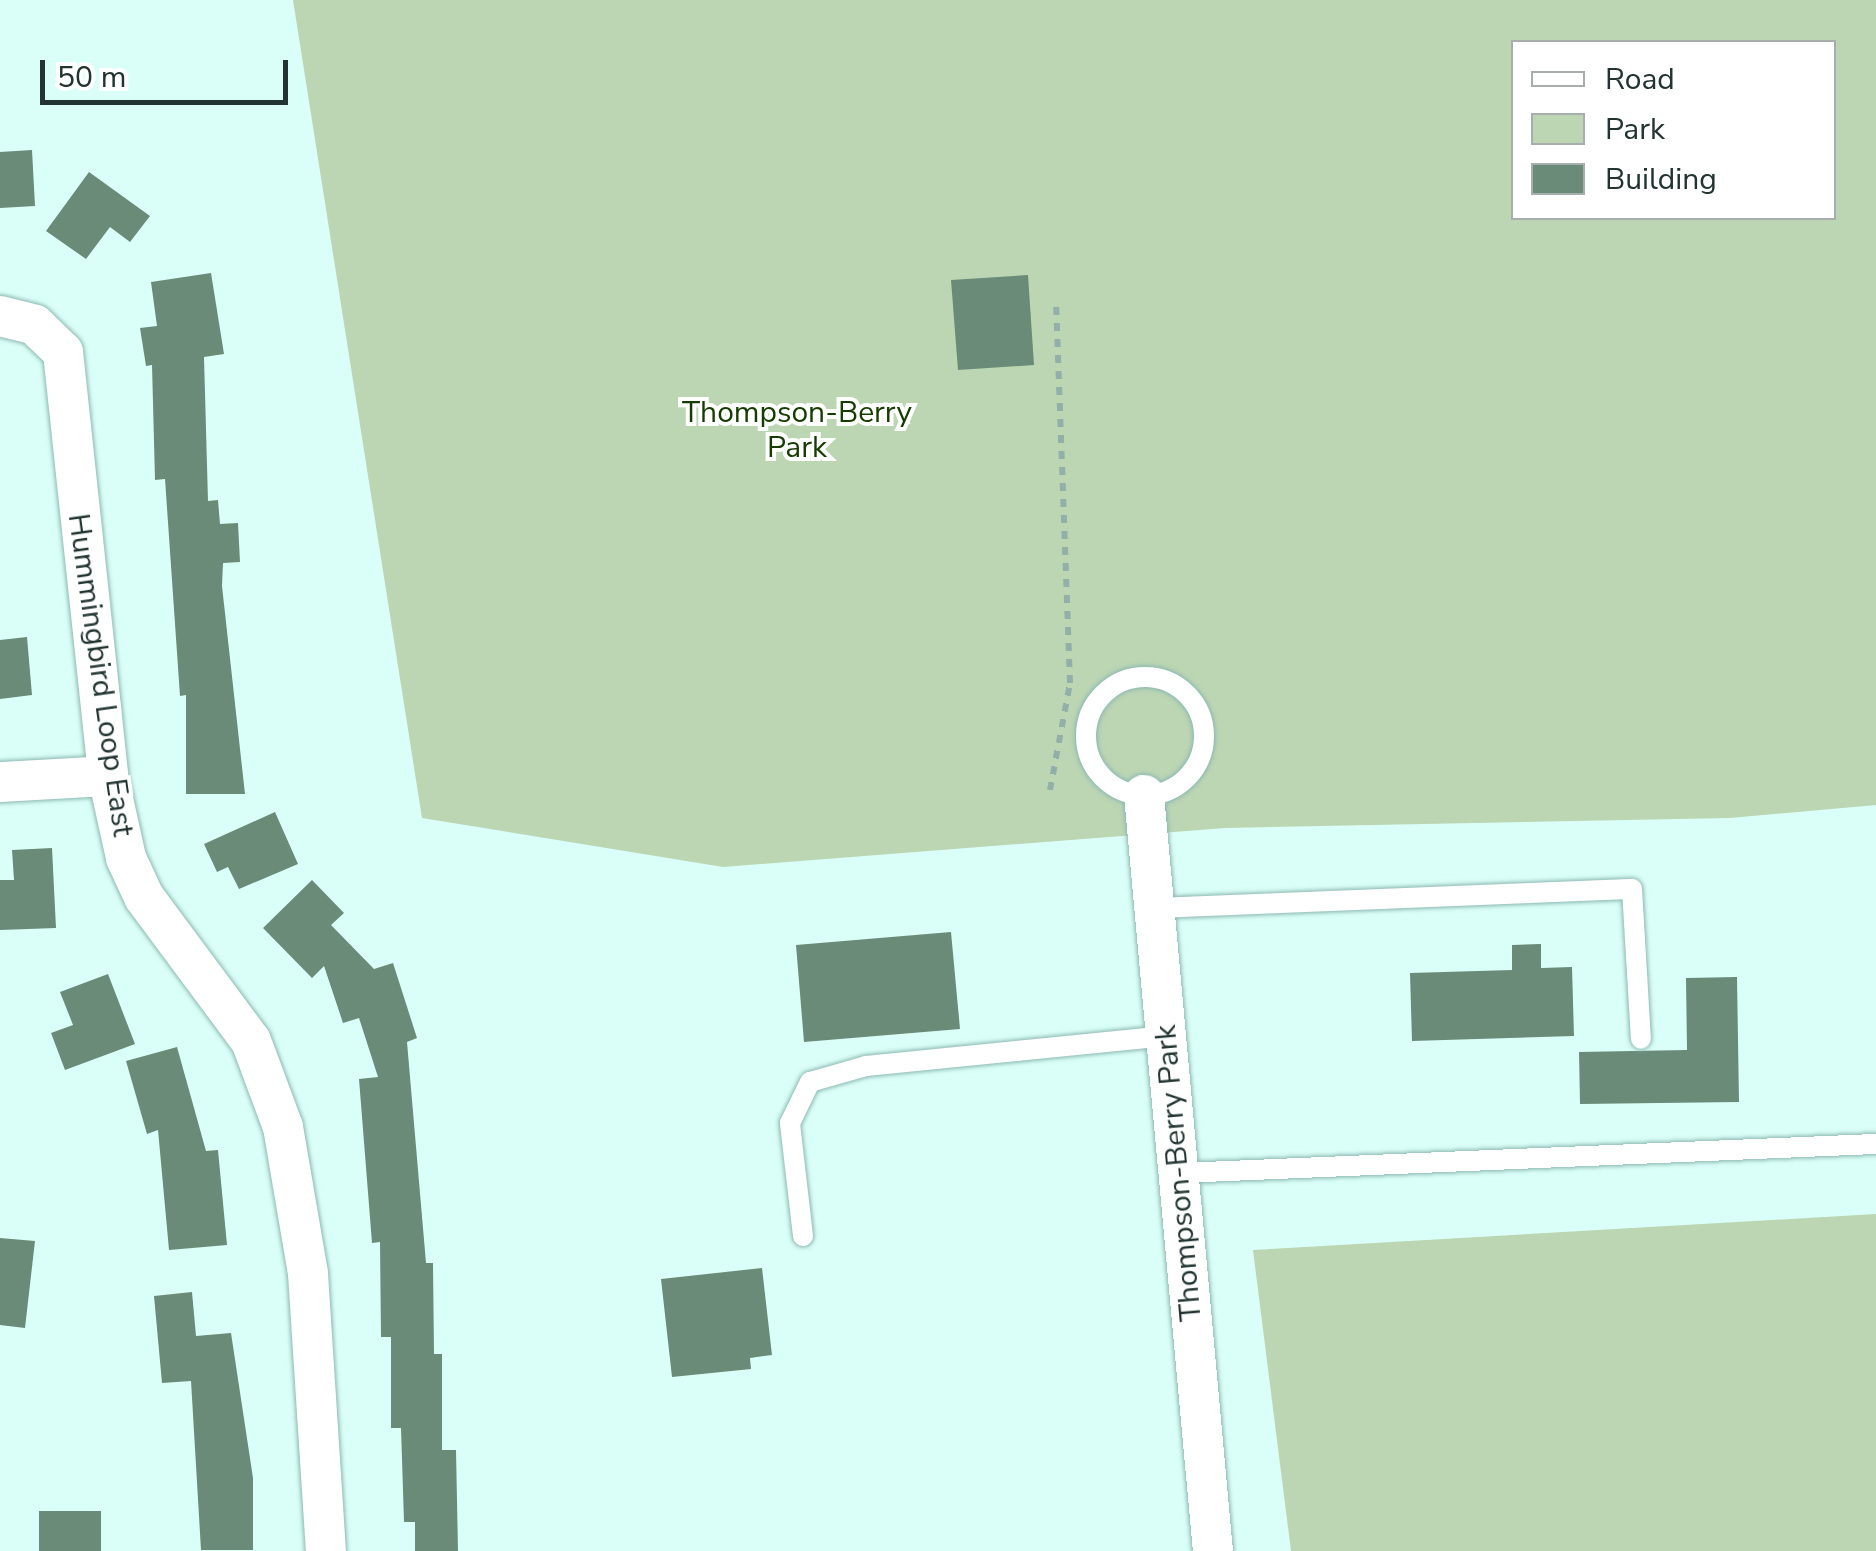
<!DOCTYPE html>
<style>
body{margin:0}
#map{position:relative;width:1876px;height:1551px;overflow:hidden;background:#dafff8;font-family:"Nunito Sans",sans-serif}
div>[style]{position:absolute}
.green>*{inset:0;background:#bcd6b3}
.building>*{inset:0;background:#698b78}
.path>*{height:6px;margin-top:-3px;transform-origin:0;background:repeating-linear-gradient(90deg,#92afaa 0 8px,transparent 0 16px)}
.roads{filter:drop-shadow(0 0 2px #8db9b2) drop-shadow(0 0 2px #8db9b2)}
.lane>*{height:20px;margin:-10px;padding:0 10px;transform-origin:10px;border-radius:10px;background:#fff}
.lane>.ring{margin:-10px;padding:0;box-sizing:content-box;background:none;border:20px solid #fff;border-radius:50%}
.street>*{height:40px;margin:-20px;padding:0 20px;transform-origin:20px;border-radius:20px;background:#fff}
span{translate:-50% -50%;white-space:nowrap;text-align:center;line-height:1.15;-webkit-text-stroke:8px #fff;paint-order:stroke}
.park-label{font-size:30px;color:#163c01}
.street-label{font-size:30px;color:#223431}
.legend{position:absolute;left:1511px;top:40px;width:325px;height:180px;box-sizing:border-box;background:#fff;border:2px solid #a7aead;margin:0;padding:12px 18px;list-style:none;font-size:30px;color:#223431}
.legend li{display:flex;align-items:center;gap:20px;height:50px}
.legend b{width:50px;border:2px solid #a7aead}
.scale{position:absolute;left:40px;top:60px;width:248px;height:45px;box-sizing:border-box;border:5px solid #223431;border-top:0;padding-left:12px;font-size:30px;line-height:35px;white-space:nowrap;color:#223431;-webkit-text-stroke:8px #fff;paint-order:stroke}
</style>
<div id="map">
<div class="green">
<div style="clip-path:polygon(evenodd,293px 0,1876px 0,1876px 805px,1730px 818px,1225px 828px,723px 867px,422px 818px,293px 0,1514px 42px,1834px 42px,1834px 218px,1514px 218px,1514px 42px)"></div>
<div style="clip-path:polygon(1876px 1214px,1876px 1551px,1291px 1551px,1253px 1250px)"></div>
</div>
<div class="building">
<div style="clip-path:polygon(32px 150px,35px 206px,0 208px,0 152px)"></div>
<div style="clip-path:polygon(89px 172px,150px 216px,130px 242px,110px 227px,86px 259px,46px 231px)"></div>
<div style="clip-path:polygon(211px 273px,224px 354px,204px 357px,208px 501px,218px 500px,220px 524px,238px 523px,240px 562px,223px 563px,222px 586px,245px 794px,186px 794px,186px 695px,180px 696px,165px 479px,155px 480px,152px 365px,146px 366px,140px 328px,157px 326px,151px 282px)"></div>
<div style="clip-path:polygon(1028px 275px,1034px 365px,958px 370px,951px 280px)"></div>
<div style="clip-path:polygon(27px 637px,32px 695px,0 699px,0 640px)"></div>
<div style="clip-path:polygon(275px 812px,298px 864px,239px 889px,228px 867px,217px 872px,204px 844px)"></div>
<div style="clip-path:polygon(52px 848px,56px 928px,0 930px,0 880px,14px 880px,12px 850px)"></div>
<div style="clip-path:polygon(312px 880px,344px 913px,331px 925px,374px 969px,393px 963px,417px 1038px,407px 1042px,426px 1263px,433px 1263px,434px 1354px,442px 1354px,442px 1450px,456px 1450px,458px 1551px,415px 1551px,415px 1522px,404px 1522px,401px 1428px,391px 1428px,391px 1337px,381px 1337px,380px 1242px,372px 1243px,359px 1079px,378px 1077px,359px 1018px,343px 1023px,324px 966px,312px 978px,263px 928px)"></div>
<div style="clip-path:polygon(951px 932px,960px 1029px,804px 1042px,796px 945px)"></div>
<div style="clip-path:polygon(1541px 944px,1541px 968px,1572px 967px,1574px 1036px,1412px 1041px,1410px 973px,1512px 970px,1512px 945px)"></div>
<div style="clip-path:polygon(108px 974px,135px 1044px,65px 1070px,51px 1033px,73px 1025px,60px 992px)"></div>
<div style="clip-path:polygon(1737px 977px,1739px 1102px,1580px 1104px,1579px 1052px,1687px 1050px,1686px 978px)"></div>
<div style="clip-path:polygon(177px 1047px,206px 1151px,218px 1150px,227px 1245px,169px 1250px,158px 1130px,147px 1134px,126px 1061px)"></div>
<div style="clip-path:polygon(0 1238px,35px 1241px,25px 1328px,0 1325px)"></div>
<div style="clip-path:polygon(762px 1268px,772px 1355px,750px 1358px,751px 1369px,672px 1377px,661px 1279px)"></div>
<div style="clip-path:polygon(192px 1292px,196px 1336px,231px 1333px,253px 1478px,253px 1550px,201px 1550px,191px 1381px,162px 1383px,154px 1296px)"></div>
<div style="clip-path:polygon(39px 1511px,101px 1511px,101px 1551px,39px 1551px)"></div>
</div>
<div class="path">
<div style="left:1050px;top:790px;width:109px;rotate:-79.4deg"></div>
<div style="left:1070px;top:683px;width:377px;rotate:-92.1deg"></div>
</div>
<div class="roads">
<div class="lane">
<div class="ring" style="left:1086px;top:677px;width:98px;height:98px"></div>
<div style="left:1154px;top:908px;width:478px;rotate:-2.3deg"></div>
<div style="left:1632px;top:889px;width:150px;rotate:86.6deg"></div>
<div style="left:1180px;top:1173px;width:697px;rotate:-2.39deg"></div>
<div style="left:803px;top:1236px;width:114px;rotate:-96.6deg"></div>
<div style="left:790px;top:1123px;width:46px;rotate:-64deg"></div>
<div style="left:810px;top:1082px;width:58px;rotate:-15.9deg"></div>
<div style="left:866px;top:1066px;width:302px;rotate:-5.7deg"></div>
</div>
<div class="street">
<div style="left:0;top:316px;width:36px;rotate:14deg"></div>
<div style="left:35px;top:325px;width:39px;rotate:44deg"></div>
<div style="left:63px;top:352px;width:426px;rotate:83.9deg"></div>
<div style="left:108px;top:776px;width:84px;rotate:77.6deg"></div>
<div style="left:126px;top:858px;width:43px;rotate:65.2deg"></div>
<div style="left:144px;top:897px;width:179px;rotate:53.4deg"></div>
<div style="left:251px;top:1041px;width:92px;rotate:69.6deg"></div>
<div style="left:283px;top:1127px;width:149px;rotate:80.3deg"></div>
<div style="left:308px;top:1274px;width:278px;rotate:86.3deg"></div>
<div style="left:0;top:782px;width:108px;rotate:-3.2deg"></div>
<div style="left:1144px;top:795px;width:759px;rotate:84.79deg"></div>
</div>
</div>
<div class="park-label">
<span style="left:797px;top:430px">Thompson-Berry<br>Park</span>
</div>
<div class="street-label">
<span style="left:100px;top:675px;rotate:82deg">Hummingbird Loop East</span>
<span style="left:1179px;top:1173px;rotate:-95deg">Thompson-Berry Park</span>
</div>
<ul class="legend">
<li><b style="height:12px;background:#fff"></b>Road</li>
<li><b style="height:28px;background:#bcd6b3"></b>Park</li>
<li><b style="height:28px;background:#698b78"></b>Building</li>
</ul>
<div class="scale">50 m</div>
</div>
